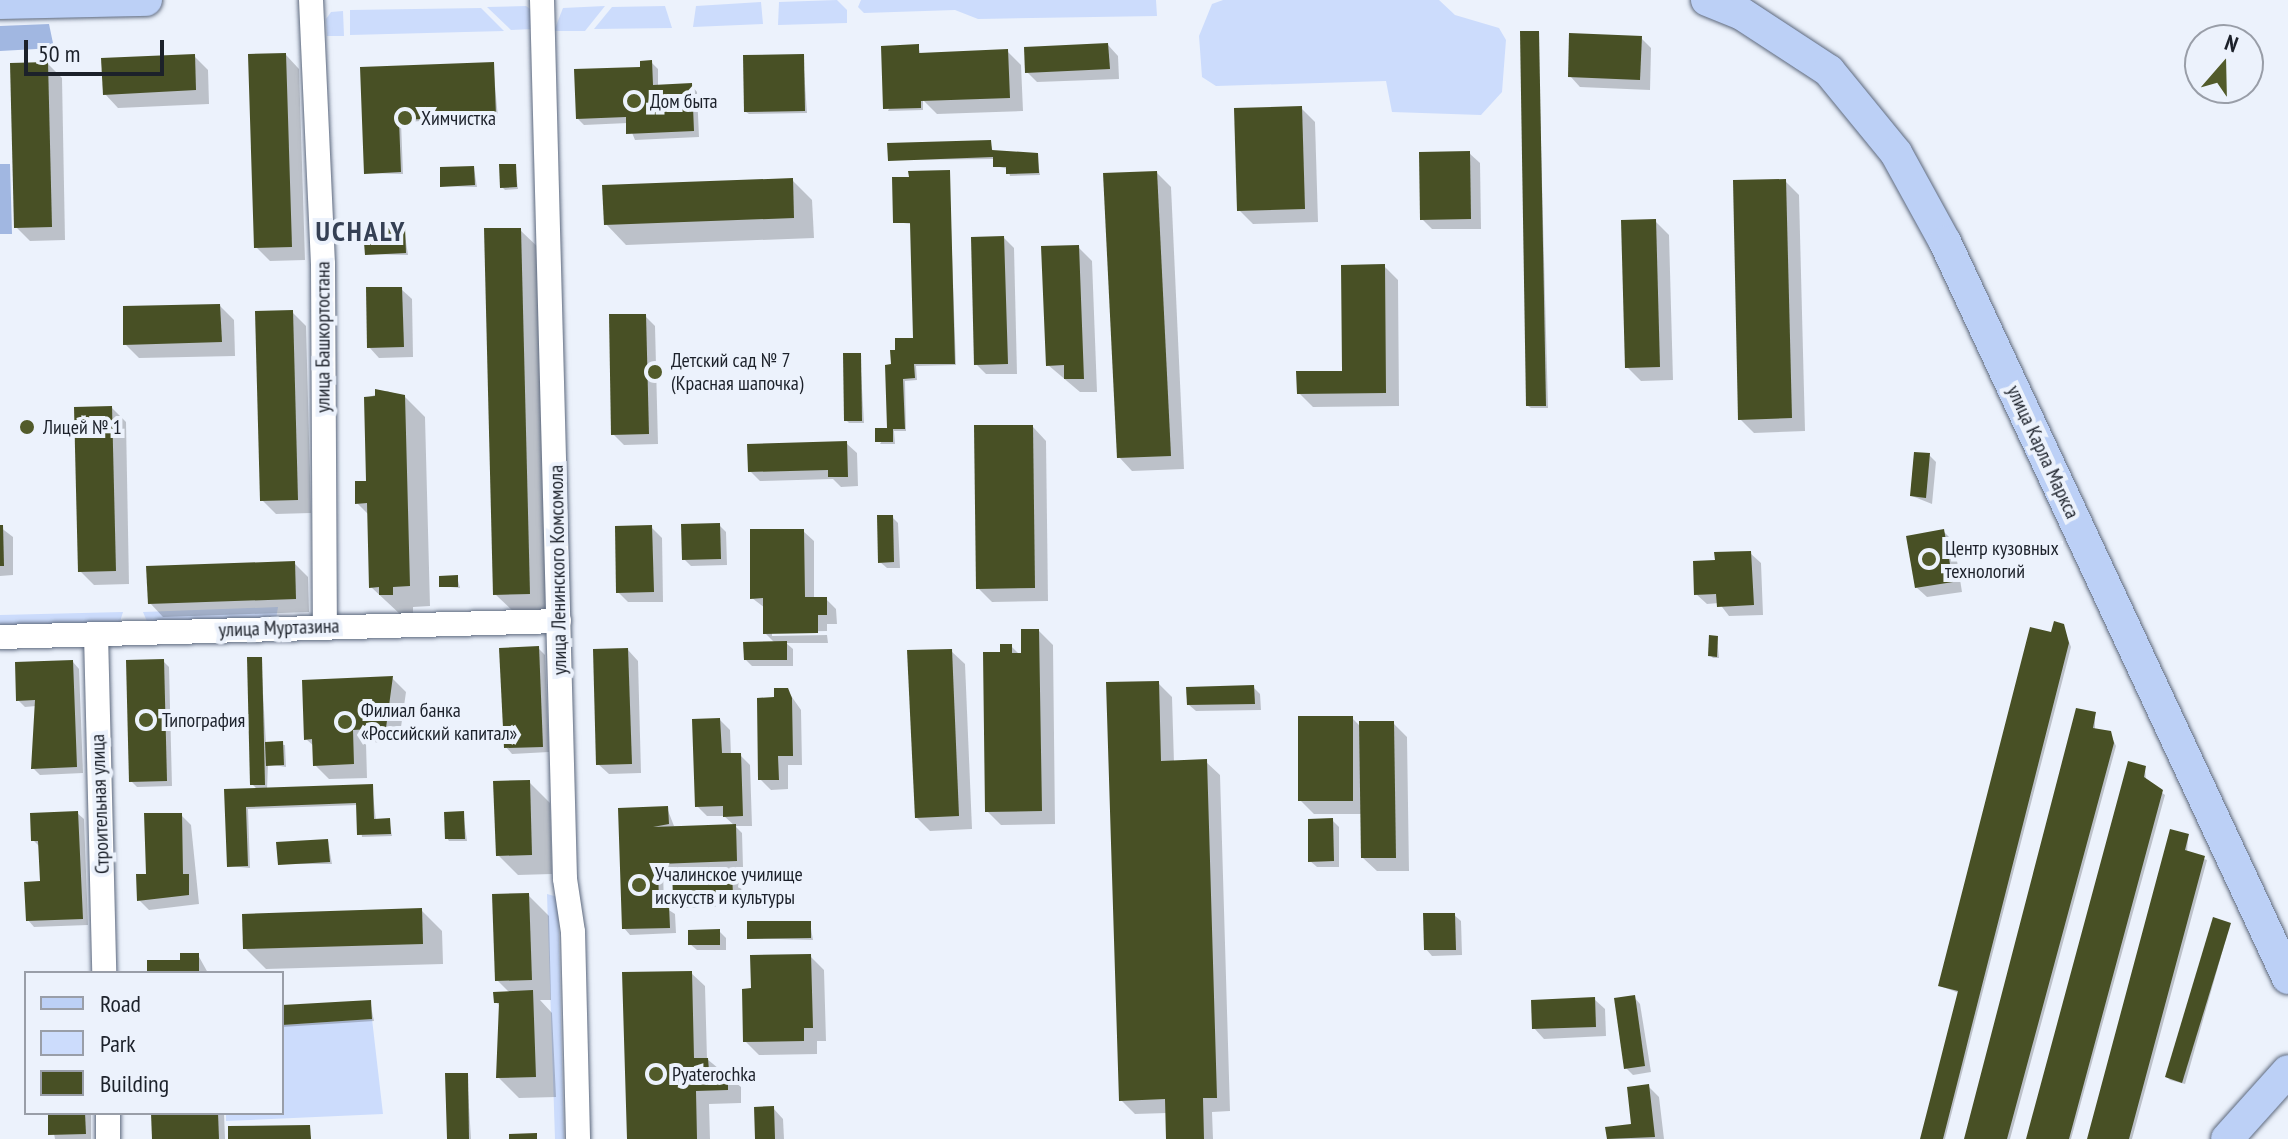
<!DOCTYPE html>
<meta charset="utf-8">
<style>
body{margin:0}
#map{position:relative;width:2288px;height:1139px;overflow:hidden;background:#ecf2fc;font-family:"PT Sans Narrow",sans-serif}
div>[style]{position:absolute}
.green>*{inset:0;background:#ccdcfc}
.forest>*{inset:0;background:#a1b7e1}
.shadow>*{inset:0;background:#0003}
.building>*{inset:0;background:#485025}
.roads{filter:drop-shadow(0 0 2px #5c687d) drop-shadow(0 0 2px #5c687d)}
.minor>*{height:24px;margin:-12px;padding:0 12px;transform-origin:12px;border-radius:12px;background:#fff}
.major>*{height:32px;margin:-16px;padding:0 16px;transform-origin:16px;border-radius:16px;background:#bcd0f6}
.dots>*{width:22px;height:22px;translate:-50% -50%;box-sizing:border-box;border:4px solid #ecf2fc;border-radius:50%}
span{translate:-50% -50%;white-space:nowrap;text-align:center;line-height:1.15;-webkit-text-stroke:8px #ecf2fc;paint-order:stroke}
.poi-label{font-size:20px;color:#1c212a}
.left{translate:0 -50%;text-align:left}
.street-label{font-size:20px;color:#1c212a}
.district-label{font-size:28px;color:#354054;font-weight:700;letter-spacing:2px}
.legend{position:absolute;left:24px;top:971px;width:260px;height:144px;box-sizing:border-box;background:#ecf2fc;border:2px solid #999ea8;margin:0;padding:10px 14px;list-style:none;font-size:24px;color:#1c212a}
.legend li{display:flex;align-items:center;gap:16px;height:40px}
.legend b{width:40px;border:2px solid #999ea8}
.north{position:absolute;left:2184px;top:24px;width:80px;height:80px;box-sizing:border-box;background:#ecf2fc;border:2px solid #999ea8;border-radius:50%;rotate:20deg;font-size:22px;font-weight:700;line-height:32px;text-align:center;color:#1c212a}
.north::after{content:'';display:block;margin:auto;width:28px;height:36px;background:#525b2a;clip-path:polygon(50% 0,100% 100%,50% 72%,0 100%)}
.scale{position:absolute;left:24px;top:40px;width:140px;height:36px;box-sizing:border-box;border:4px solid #1c212a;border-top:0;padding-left:10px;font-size:24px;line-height:28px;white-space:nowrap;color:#1c212a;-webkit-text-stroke:6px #ecf2fc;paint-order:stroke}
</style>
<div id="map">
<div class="green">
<div style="clip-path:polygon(837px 0,847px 10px,847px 23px,778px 25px,779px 2px)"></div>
<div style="clip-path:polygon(861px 0,1156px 0,1157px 16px,978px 19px,955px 10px,864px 13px,858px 7px)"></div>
<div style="clip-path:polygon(1223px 0,1439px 0,1455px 15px,1499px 28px,1506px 40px,1502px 92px,1481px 115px,1392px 112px,1386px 81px,1216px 86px,1202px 77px,1199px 36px,1212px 4px)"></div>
<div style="clip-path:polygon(761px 2px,763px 24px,693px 27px,696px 6px)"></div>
<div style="clip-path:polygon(526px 6px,533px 11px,534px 29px,511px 30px,487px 7px)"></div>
<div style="clip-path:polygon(605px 6px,585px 31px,554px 31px,563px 8px)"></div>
<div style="clip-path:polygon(665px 6px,672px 28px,594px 29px,612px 7px)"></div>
<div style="clip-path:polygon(481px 8px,504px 31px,350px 35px,350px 10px)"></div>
<div style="clip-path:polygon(343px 11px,344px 36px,327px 36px,326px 19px,331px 12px)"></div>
<div style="clip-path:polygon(278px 607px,276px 619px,148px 624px,143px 612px)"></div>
<div style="clip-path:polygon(123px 612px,119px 625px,0 628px,0 615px)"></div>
<div style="clip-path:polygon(547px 894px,558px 897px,564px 1139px,555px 1139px)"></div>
<div style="clip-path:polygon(372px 1019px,383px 1114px,226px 1121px,226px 1113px,282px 1113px,282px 1025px)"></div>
</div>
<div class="forest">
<div style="clip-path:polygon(49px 24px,54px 48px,0 51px,0 26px)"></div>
<div style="clip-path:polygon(0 164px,10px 164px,12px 234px,0 234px)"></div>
</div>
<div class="shadow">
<div style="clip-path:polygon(1538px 33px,1548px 408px,1531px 408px,1528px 406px)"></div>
<div style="clip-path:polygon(1641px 38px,1651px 48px,1650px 90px,1580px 87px,1570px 76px)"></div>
<div style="clip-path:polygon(1108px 45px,1118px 56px,1119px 79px,1037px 82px,1027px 72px)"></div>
<div style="clip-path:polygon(918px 46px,921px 55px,1007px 51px,1021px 65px,1023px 111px,937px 114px,923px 100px,923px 110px,888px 111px)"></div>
<div style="clip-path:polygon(286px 55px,299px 69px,305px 260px,270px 261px,256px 247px)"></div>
<div style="clip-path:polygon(194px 56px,208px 70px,209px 104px,118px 108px,105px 94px)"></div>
<div style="clip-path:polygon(803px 56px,807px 113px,749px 114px,746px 112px)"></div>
<div style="clip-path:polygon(651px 62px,658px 69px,658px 87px,691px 85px,697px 92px,699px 137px,635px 140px,628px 123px,584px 125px,578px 119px)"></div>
<div style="clip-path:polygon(48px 64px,62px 78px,65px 240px,30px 241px,16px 227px)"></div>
<div style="clip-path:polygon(493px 64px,498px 118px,401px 122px,403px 174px,366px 173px,362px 69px)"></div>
<div style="clip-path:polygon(1301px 108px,1315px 122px,1318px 222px,1253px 224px,1239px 210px)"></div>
<div style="clip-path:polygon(990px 142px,993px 152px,1037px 155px,1040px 175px,1010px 176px,1008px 169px,995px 166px,995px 159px,890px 160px)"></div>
<div style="clip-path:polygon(1469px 153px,1480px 163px,1481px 229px,1432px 229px,1422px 219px)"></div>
<div style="clip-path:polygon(515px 166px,518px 189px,505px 190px,502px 187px)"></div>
<div style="clip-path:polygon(474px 168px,477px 187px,442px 186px)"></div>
<div style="clip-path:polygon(949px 172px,956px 365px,916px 366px,917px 380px,905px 381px,906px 431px,894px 431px,895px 444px,880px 444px,889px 430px,893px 366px,915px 340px,912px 224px,895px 222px)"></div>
<div style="clip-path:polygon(1157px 173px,1171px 187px,1184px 469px,1132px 471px,1119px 457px)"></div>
<div style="clip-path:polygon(792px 180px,812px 200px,814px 238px,626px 245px,606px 224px)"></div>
<div style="clip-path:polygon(1785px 181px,1799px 195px,1805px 431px,1754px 433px,1740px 419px)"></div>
<div style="clip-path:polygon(1655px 221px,1669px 235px,1673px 380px,1641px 381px,1627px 367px)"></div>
<div style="clip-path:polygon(404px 229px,408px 255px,366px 254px)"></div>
<div style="clip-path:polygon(520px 230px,541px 250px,550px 614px,516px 614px,495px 594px)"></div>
<div style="clip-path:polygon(1004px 238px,1014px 248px,1017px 374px,986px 374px,976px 364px)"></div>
<div style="clip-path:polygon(1078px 247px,1092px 261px,1097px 392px,1080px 392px,1048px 365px)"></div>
<div style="clip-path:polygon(1384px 266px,1398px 280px,1399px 406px,1313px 407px,1299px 393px,1344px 373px)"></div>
<div style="clip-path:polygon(401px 289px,412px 299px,413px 357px,379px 358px,369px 347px)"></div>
<div style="clip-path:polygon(220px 306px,234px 320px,235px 356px,139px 358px,125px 344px)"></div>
<div style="clip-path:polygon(292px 312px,306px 326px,311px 513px,276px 514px,262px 500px)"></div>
<div style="clip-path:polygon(645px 316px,655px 326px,658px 444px,624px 445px,613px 434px)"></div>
<div style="clip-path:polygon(860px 355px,864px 423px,849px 423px,846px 420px)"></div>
<div style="clip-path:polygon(387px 391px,405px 397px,425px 417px,430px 606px,413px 607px,413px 615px,401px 615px,371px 587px,369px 515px,357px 503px,368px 482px,366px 398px)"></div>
<div style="clip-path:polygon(112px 408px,126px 422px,129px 584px,94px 585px,80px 571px)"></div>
<div style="clip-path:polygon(1033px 427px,1046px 441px,1048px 601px,992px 602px,978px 588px)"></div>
<div style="clip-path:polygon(846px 443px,857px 453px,858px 486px,841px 487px,833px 479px,760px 481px,750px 471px)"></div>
<div style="clip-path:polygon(1929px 455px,1936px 462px,1932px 504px,1912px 496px)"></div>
<div style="clip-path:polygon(892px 517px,898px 523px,900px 568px,887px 568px,880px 562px)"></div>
<div style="clip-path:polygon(719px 525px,726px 532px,727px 565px,691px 566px,684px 559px)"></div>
<div style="clip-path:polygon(0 527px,13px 537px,13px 575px,0 576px)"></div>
<div style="clip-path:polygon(651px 527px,662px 538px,663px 602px,628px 602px,618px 592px)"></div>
<div style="clip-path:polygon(803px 531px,814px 541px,814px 599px,826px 599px,836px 609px,837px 624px,827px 624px,827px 631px,772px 632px,772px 636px,827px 635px,828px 643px,786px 643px,793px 649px,793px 666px,752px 666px,746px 660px,775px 643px,765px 633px,765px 608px,752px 598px)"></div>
<div style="clip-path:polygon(1944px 532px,1954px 542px,1962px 592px,1927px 597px,1916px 587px)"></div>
<div style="clip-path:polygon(1750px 553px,1761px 563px,1763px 615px,1729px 616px,1719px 603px,1707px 604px,1696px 594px,1717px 562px)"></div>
<div style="clip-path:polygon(294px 563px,308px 577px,309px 612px,163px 617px,150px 603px)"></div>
<div style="clip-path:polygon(457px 577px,460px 588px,441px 586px)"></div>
<div style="clip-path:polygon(2063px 626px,2071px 647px,1945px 1139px,1922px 1139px,1959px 993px,1940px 986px,2053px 635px)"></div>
<div style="clip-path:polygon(1039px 631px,1053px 645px,1055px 824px,1001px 825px,987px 811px,1002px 654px,1011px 646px,1020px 655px)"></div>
<div style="clip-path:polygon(1717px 638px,1719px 658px,1713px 658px,1710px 655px)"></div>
<div style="clip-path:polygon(538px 648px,545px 655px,549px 752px,512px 754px,506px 747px)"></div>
<div style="clip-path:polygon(628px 650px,638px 661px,641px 773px,609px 774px,598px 764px)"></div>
<div style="clip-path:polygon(951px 651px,965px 664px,972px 829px,930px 831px,916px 817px)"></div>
<div style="clip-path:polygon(261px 659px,266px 744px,285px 745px,286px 767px,268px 764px,267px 790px,372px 786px,376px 821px,389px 820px,392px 836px,362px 837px,358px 805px,248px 809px,250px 868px,229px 866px,226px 791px,258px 790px,252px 784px)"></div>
<div style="clip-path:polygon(163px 661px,169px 667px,172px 786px,137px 787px,131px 781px)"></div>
<div style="clip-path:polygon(73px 662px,79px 669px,83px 773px,40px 775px,33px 768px,36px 706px,25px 707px,18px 700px)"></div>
<div style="clip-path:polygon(392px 678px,406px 692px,399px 741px,366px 743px,367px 778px,329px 779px,315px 765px,315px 747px,306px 739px)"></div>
<div style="clip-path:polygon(1158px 683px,1172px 697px,1174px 763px,1206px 762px,1220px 775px,1230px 1111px,1212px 1112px,1213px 1139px,1168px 1139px,1167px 1113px,1135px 1114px,1121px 1100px)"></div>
<div style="clip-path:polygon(1253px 687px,1260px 694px,1261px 710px,1196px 711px,1189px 705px)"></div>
<div style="clip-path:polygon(787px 690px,801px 710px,802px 765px,788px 765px,788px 789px,771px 790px,760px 779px,776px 699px)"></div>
<div style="clip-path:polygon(2095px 714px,2095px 731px,2110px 733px,2116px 746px,2010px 1139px,1966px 1139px)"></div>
<div style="clip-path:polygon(1352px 718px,1361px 727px,1393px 723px,1407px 737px,1409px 871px,1377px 871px,1363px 858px,1362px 814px,1314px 814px,1300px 800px)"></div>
<div style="clip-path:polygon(720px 720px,730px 730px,731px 755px,740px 755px,750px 765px,752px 826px,735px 826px,742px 833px,743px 867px,728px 868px,741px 881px,742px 906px,686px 908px,675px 898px,674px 869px,663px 870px,664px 907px,675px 914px,676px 933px,630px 935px,624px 928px,620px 810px,667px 808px,674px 826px,735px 826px,724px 816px,707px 816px,697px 806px)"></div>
<div style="clip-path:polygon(2145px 768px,2146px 781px,2165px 795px,2071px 1139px,2028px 1139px)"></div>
<div style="clip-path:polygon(529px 782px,550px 803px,552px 874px,518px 875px,498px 855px)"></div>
<div style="clip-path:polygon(77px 813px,84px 819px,88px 925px,34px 927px,28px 920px,42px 883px,41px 848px,33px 840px)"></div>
<div style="clip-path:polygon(463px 813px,467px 841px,449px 841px,447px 838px)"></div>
<div style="clip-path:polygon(181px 815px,191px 825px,199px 904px,149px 910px,139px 900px)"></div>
<div style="clip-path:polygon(1332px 820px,1339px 827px,1339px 867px,1317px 867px,1310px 861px)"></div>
<div style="clip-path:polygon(2188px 836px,2187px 853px,2207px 860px,2132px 1139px,2089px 1139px)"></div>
<div style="clip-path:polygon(328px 841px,332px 864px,279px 864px)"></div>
<div style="clip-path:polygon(528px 895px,549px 916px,551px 1000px,540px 1000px,552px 1013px,556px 1097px,519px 1098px,498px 1077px,501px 1007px,496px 1002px,510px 993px,497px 980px)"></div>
<div style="clip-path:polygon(421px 910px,442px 931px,443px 964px,266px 969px,245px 948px)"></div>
<div style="clip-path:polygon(1454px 915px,1461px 921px,1462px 955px,1432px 956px,1426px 949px)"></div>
<div style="clip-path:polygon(810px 923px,813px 940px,749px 938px)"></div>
<div style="clip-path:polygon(2230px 924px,2185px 1084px,2170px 1080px,2167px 1077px)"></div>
<div style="clip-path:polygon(719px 931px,726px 938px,726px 950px,697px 950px,690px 944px)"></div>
<div style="clip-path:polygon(198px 955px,208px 973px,149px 973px,182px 962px)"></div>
<div style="clip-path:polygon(810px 956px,824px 970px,826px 1041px,817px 1041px,817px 1054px,759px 1055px,745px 1041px)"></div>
<div style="clip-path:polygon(691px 973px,705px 986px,707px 1059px,741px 1087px,741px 1103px,709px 1104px,710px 1139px,629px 1139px)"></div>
<div style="clip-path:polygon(1634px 997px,1640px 1004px,1651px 1072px,1633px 1075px,1626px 1068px)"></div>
<div style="clip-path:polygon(1594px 999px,1605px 1009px,1606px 1036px,1544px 1039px,1534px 1028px)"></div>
<div style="clip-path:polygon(370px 1002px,374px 1021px,282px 1027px,282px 1007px)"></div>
<div style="clip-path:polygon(467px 1075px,471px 1139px,449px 1139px)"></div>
<div style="clip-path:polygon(1648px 1086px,1659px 1097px,1664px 1139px,1609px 1139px,1608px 1129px,1633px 1125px)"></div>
<div style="clip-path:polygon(773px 1108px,783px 1119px,784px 1139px,757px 1139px)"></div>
<div style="clip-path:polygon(50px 1113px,91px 1113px,91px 1139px,55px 1139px)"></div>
<div style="clip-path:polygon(153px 1113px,224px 1113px,225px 1139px,154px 1139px)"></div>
</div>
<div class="building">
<div style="clip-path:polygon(1520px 31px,1539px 31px,1546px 406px,1526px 406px)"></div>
<div style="clip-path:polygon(1569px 33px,1642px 36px,1640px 80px,1568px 77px)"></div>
<div style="clip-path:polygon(1108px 43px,1110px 69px,1025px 73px,1024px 47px)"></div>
<div style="clip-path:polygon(919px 44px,919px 53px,1008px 49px,1010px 98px,921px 101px,921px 108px,883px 109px,881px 46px)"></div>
<div style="clip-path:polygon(286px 53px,292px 247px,254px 248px,248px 54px)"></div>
<div style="clip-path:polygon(195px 54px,196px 90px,103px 95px,101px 58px)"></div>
<div style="clip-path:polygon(804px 54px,805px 111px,744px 112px,743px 55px)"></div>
<div style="clip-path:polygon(652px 60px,653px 85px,692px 83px,694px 131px,626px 134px,626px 117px,576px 119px,574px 69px,640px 67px,640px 61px)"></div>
<div style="clip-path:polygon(48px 62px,52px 227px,14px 228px,10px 63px)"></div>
<div style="clip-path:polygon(494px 62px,496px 116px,399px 120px,401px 172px,364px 174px,360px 67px)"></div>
<div style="clip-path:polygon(1302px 106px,1305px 209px,1237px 211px,1234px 108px)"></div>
<div style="clip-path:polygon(991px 140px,992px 150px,1038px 153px,1039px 173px,1006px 174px,1006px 167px,993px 167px,993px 157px,888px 161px,887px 143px)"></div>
<div style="clip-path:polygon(1470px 151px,1471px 219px,1420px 220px,1419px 152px)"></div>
<div style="clip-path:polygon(499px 164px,516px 164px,517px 187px,500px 188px)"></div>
<div style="clip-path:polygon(474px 166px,475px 185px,440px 187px,440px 167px)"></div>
<div style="clip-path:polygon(950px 170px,955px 364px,914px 364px,915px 378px,903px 379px,905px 429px,893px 429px,893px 442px,875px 442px,875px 428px,887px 428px,885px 365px,891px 364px,890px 350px,895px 350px,895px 338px,913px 338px,910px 223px,893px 223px,892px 177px,909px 177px,908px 171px)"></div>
<div style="clip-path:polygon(1157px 171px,1171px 456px,1117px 458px,1103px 173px)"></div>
<div style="clip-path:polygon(793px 178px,794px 218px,604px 225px,602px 185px)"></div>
<div style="clip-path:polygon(1786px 179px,1792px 418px,1738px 420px,1733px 180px)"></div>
<div style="clip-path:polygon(1656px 219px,1660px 367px,1625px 368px,1621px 220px)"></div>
<div style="clip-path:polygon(405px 227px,406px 253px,365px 255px,363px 230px)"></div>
<div style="clip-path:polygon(484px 228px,521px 228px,530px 594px,493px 595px)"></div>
<div style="clip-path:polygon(1004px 236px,1008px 364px,974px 365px,971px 237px)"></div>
<div style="clip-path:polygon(1079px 245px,1084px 379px,1064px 379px,1064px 365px,1046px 366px,1041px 246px)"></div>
<div style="clip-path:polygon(1385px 264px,1386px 393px,1297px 394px,1296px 371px,1342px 371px,1341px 265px)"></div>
<div style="clip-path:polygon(366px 287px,402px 287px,404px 347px,367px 348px)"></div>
<div style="clip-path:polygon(220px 304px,222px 342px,123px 345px,123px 306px)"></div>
<div style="clip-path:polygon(293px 310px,298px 500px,260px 501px,255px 311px)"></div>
<div style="clip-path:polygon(609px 314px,646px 314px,649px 434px,611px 435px)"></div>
<div style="clip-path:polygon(843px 353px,861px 353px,862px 421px,844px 421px)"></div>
<div style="clip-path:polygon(375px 389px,405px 395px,410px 586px,393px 587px,393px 595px,379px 595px,379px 587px,369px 588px,367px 503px,355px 504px,355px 481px,366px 481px,364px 397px,375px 396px)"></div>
<div style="clip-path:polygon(112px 406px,116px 571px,78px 572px,74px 407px)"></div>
<div style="clip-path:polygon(974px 425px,1033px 425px,1035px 588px,976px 589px)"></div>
<div style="clip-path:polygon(847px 441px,848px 477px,828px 477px,828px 470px,748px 472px,747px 444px)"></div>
<div style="clip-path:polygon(1914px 452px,1930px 453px,1926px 498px,1910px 496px)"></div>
<div style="clip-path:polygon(877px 515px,893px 515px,894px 562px,878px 563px)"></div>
<div style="clip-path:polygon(720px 523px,721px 559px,682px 560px,681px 524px)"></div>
<div style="clip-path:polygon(0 525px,3px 525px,4px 566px,0 566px)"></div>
<div style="clip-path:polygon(652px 525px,654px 592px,616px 593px,615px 526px)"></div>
<div style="clip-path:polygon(750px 529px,804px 529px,805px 597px,827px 597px,827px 615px,818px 615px,818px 633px,763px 634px,763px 598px,750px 599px)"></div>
<div style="clip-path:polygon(1944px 529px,1953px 582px,1915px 588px,1906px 536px)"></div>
<div style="clip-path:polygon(1751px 551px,1754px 605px,1717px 607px,1716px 594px,1694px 595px,1693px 561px,1715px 560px,1714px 552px)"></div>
<div style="clip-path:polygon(295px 561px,296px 599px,148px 604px,146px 566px)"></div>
<div style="clip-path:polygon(458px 575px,458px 587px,439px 587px,439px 576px)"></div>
<div style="clip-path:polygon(2054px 621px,2064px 624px,2069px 643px,1943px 1139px,1920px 1139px,1958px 991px,1938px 986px,2030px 627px,2051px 632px)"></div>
<div style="clip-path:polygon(1021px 629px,1039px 629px,1042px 811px,985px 812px,983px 652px,1000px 652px,1000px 644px,1012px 644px,1012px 653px,1021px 653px)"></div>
<div style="clip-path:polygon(1709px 635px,1718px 636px,1717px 657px,1708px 656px)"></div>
<div style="clip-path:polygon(787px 641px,787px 660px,744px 660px,743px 642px)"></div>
<div style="clip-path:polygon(539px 646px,543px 747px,504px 748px,499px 648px)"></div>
<div style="clip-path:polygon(628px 648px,632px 764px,596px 765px,593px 649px)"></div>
<div style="clip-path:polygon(952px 649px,959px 816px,915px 818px,907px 650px)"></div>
<div style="clip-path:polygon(247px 657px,262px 657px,265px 785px,250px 785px)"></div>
<div style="clip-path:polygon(164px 659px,167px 781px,129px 782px,126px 660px)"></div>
<div style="clip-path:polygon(73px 660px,77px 767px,31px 769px,35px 700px,16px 701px,15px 662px)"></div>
<div style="clip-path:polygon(393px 676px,386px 728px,353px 730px,354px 764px,313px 766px,312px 739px,304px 740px,302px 680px)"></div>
<div style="clip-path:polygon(1159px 681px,1161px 761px,1207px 759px,1217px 1098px,1203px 1098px,1204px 1139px,1166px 1139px,1165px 1099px,1119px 1101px,1106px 682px)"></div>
<div style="clip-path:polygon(1254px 685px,1255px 704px,1187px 705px,1186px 687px)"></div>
<div style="clip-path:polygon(774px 688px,788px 688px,792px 698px,793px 756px,778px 756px,779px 780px,758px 780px,757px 698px,774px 697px)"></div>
<div style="clip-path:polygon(2076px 708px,2096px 712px,2093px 728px,2111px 731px,2114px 743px,2007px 1139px,1964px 1139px)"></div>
<div style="clip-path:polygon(1298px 716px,1353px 716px,1353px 801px,1298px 801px)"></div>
<div style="clip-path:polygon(720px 718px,722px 753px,741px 753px,743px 816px,723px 817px,723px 806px,695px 807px,692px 719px)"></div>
<div style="clip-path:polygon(1359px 721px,1394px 721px,1396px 858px,1361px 858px)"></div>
<div style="clip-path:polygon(283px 741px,284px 765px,266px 766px,265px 742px)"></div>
<div style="clip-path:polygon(2128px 761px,2146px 766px,2144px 777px,2163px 790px,2069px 1139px,2026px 1139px)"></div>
<div style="clip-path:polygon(530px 780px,532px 855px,496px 856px,493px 781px)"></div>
<div style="clip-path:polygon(373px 784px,374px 819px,390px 818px,391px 834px,357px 835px,356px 803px,246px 807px,248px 866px,227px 867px,224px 789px)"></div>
<div style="clip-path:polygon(668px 806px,669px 824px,653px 827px,736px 824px,737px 861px,658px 864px,659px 905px,669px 905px,670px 928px,622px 929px,618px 808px)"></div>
<div style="clip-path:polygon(78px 811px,83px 919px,26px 921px,24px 882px,40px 881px,38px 841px,31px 841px,30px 813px)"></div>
<div style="clip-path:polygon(464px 811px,465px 839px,445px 839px,444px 812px)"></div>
<div style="clip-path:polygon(144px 813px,182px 813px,183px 874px,189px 874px,189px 895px,137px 901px,136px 874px,146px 874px)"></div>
<div style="clip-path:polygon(1333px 818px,1334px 861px,1308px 862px,1308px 819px)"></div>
<div style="clip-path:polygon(2170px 829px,2189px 834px,2185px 850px,2205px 856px,2129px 1139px,2087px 1139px)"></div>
<div style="clip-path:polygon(328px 839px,330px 862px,278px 865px,276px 842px)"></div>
<div style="clip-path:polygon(732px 868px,733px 897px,673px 898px,672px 870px)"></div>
<div style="clip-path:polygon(529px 893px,532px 980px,495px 981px,492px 894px)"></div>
<div style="clip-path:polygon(422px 908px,423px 944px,243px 949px,242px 914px)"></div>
<div style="clip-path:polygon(1423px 913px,1455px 913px,1456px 950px,1424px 950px)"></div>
<div style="clip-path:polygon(2213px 917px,2231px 923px,2182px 1083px,2165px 1077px)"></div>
<div style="clip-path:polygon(747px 921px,811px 921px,811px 938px,747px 939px)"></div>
<div style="clip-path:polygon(720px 929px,720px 945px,688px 945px,688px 930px)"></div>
<div style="clip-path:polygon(180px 953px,199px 953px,199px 973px,147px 973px,147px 960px,180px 960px)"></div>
<div style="clip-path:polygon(811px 954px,813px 1028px,804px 1028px,804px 1041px,743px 1042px,742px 989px,751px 988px,750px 955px)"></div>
<div style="clip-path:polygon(692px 971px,694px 1058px,708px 1058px,709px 1071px,728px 1071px,728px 1090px,696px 1091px,697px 1139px,627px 1139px,622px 972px)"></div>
<div style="clip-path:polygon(533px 990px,536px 1077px,496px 1078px,499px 1003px,494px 1003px,493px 992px)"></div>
<div style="clip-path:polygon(1635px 995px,1645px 1066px,1624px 1069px,1614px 998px)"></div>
<div style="clip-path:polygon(1595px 997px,1596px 1027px,1532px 1029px,1531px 1000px)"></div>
<div style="clip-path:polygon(371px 1000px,372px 1019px,282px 1025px,282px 1005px)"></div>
<div style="clip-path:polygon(445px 1073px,468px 1073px,469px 1139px,447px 1139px)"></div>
<div style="clip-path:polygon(1649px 1084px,1655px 1137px,1607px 1139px,1605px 1127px,1631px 1124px,1627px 1087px)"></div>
<div style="clip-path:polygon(774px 1106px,775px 1139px,755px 1139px,754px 1107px)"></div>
<div style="clip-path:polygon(48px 1113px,85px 1113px,86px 1134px,48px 1135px)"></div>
<div style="clip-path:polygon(151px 1113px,218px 1113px,219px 1139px,152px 1139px)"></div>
<div style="clip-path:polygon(310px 1125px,311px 1139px,228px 1139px,228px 1126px)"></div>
<div style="clip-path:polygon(537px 1133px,537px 1139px,509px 1139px,509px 1134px)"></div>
</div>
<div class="roads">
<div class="minor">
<div style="left:311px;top:0;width:264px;rotate:87.4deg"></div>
<div style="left:323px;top:264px;width:362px;rotate:89.7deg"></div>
<div style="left:542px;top:0;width:879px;rotate:88.5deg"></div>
<div style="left:565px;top:879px;width:54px;rotate:81.4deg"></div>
<div style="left:573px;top:932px;width:207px;rotate:88.6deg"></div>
<div style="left:96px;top:634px;width:339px;rotate:88.6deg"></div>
<div style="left:0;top:637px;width:559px;rotate:-1.64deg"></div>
<div style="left:108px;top:1113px;width:26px;rotate:90deg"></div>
</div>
<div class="major">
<div style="left:1707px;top:0;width:38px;rotate:22deg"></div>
<div style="left:1742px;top:14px;width:104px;rotate:33.2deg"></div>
<div style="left:1829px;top:71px;width:106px;rotate:50.7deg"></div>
<div style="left:1896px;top:153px;width:102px;rotate:61.2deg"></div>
<div style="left:1945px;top:242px;width:812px;rotate:65.01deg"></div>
<div style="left:0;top:3px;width:146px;rotate:-1.2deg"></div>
<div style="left:2227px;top:1139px;width:91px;rotate:-48.1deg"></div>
</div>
</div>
<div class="dots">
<div style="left:634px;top:101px;background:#525b2a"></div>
<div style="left:405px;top:118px;background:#525b2a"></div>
<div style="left:655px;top:372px;background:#525b2a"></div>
<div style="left:27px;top:427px;background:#525b2a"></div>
<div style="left:1929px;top:559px;background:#525b2a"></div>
<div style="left:146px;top:720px;background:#525b2a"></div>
<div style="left:345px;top:722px;background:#525b2a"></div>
<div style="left:639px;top:885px;background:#525b2a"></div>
<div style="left:656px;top:1074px;background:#525b2a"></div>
</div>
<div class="poi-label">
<span class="left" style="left:650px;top:101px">Дом быта</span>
<span class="left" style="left:421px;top:118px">Химчистка</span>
<span class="left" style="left:671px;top:372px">Детский сад № 7<br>(Красная шапочка)</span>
<span class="left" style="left:43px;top:427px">Лицей № 1</span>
<span class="left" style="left:1945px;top:560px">Центр кузовных<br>технологий</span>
<span class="left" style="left:361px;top:722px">Филиал банка<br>«Российский капитал»</span>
<span class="left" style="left:162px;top:720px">Типография</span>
<span class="left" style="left:655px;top:886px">Учалинское училище<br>искусств и культуры</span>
<span class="left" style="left:672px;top:1074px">Pyaterochka</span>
</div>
<div class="street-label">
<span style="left:323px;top:337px;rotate:-90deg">улица Башкортостана</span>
<span style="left:2043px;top:452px;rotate:65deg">улица Карла Маркса</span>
<span style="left:558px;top:570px;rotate:-91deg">улица Ленинского Комсомола</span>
<span style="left:279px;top:628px;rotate:-2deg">улица Муртазина</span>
<span style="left:100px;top:804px;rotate:-92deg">Строительная улица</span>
</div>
<div class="district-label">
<span style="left:361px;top:231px">UCHALY</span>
</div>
<ul class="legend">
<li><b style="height:10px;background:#bcd0f6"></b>Road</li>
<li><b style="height:22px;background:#ccdcfc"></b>Park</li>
<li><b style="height:22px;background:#485025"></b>Building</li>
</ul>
<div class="north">N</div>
<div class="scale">50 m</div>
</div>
